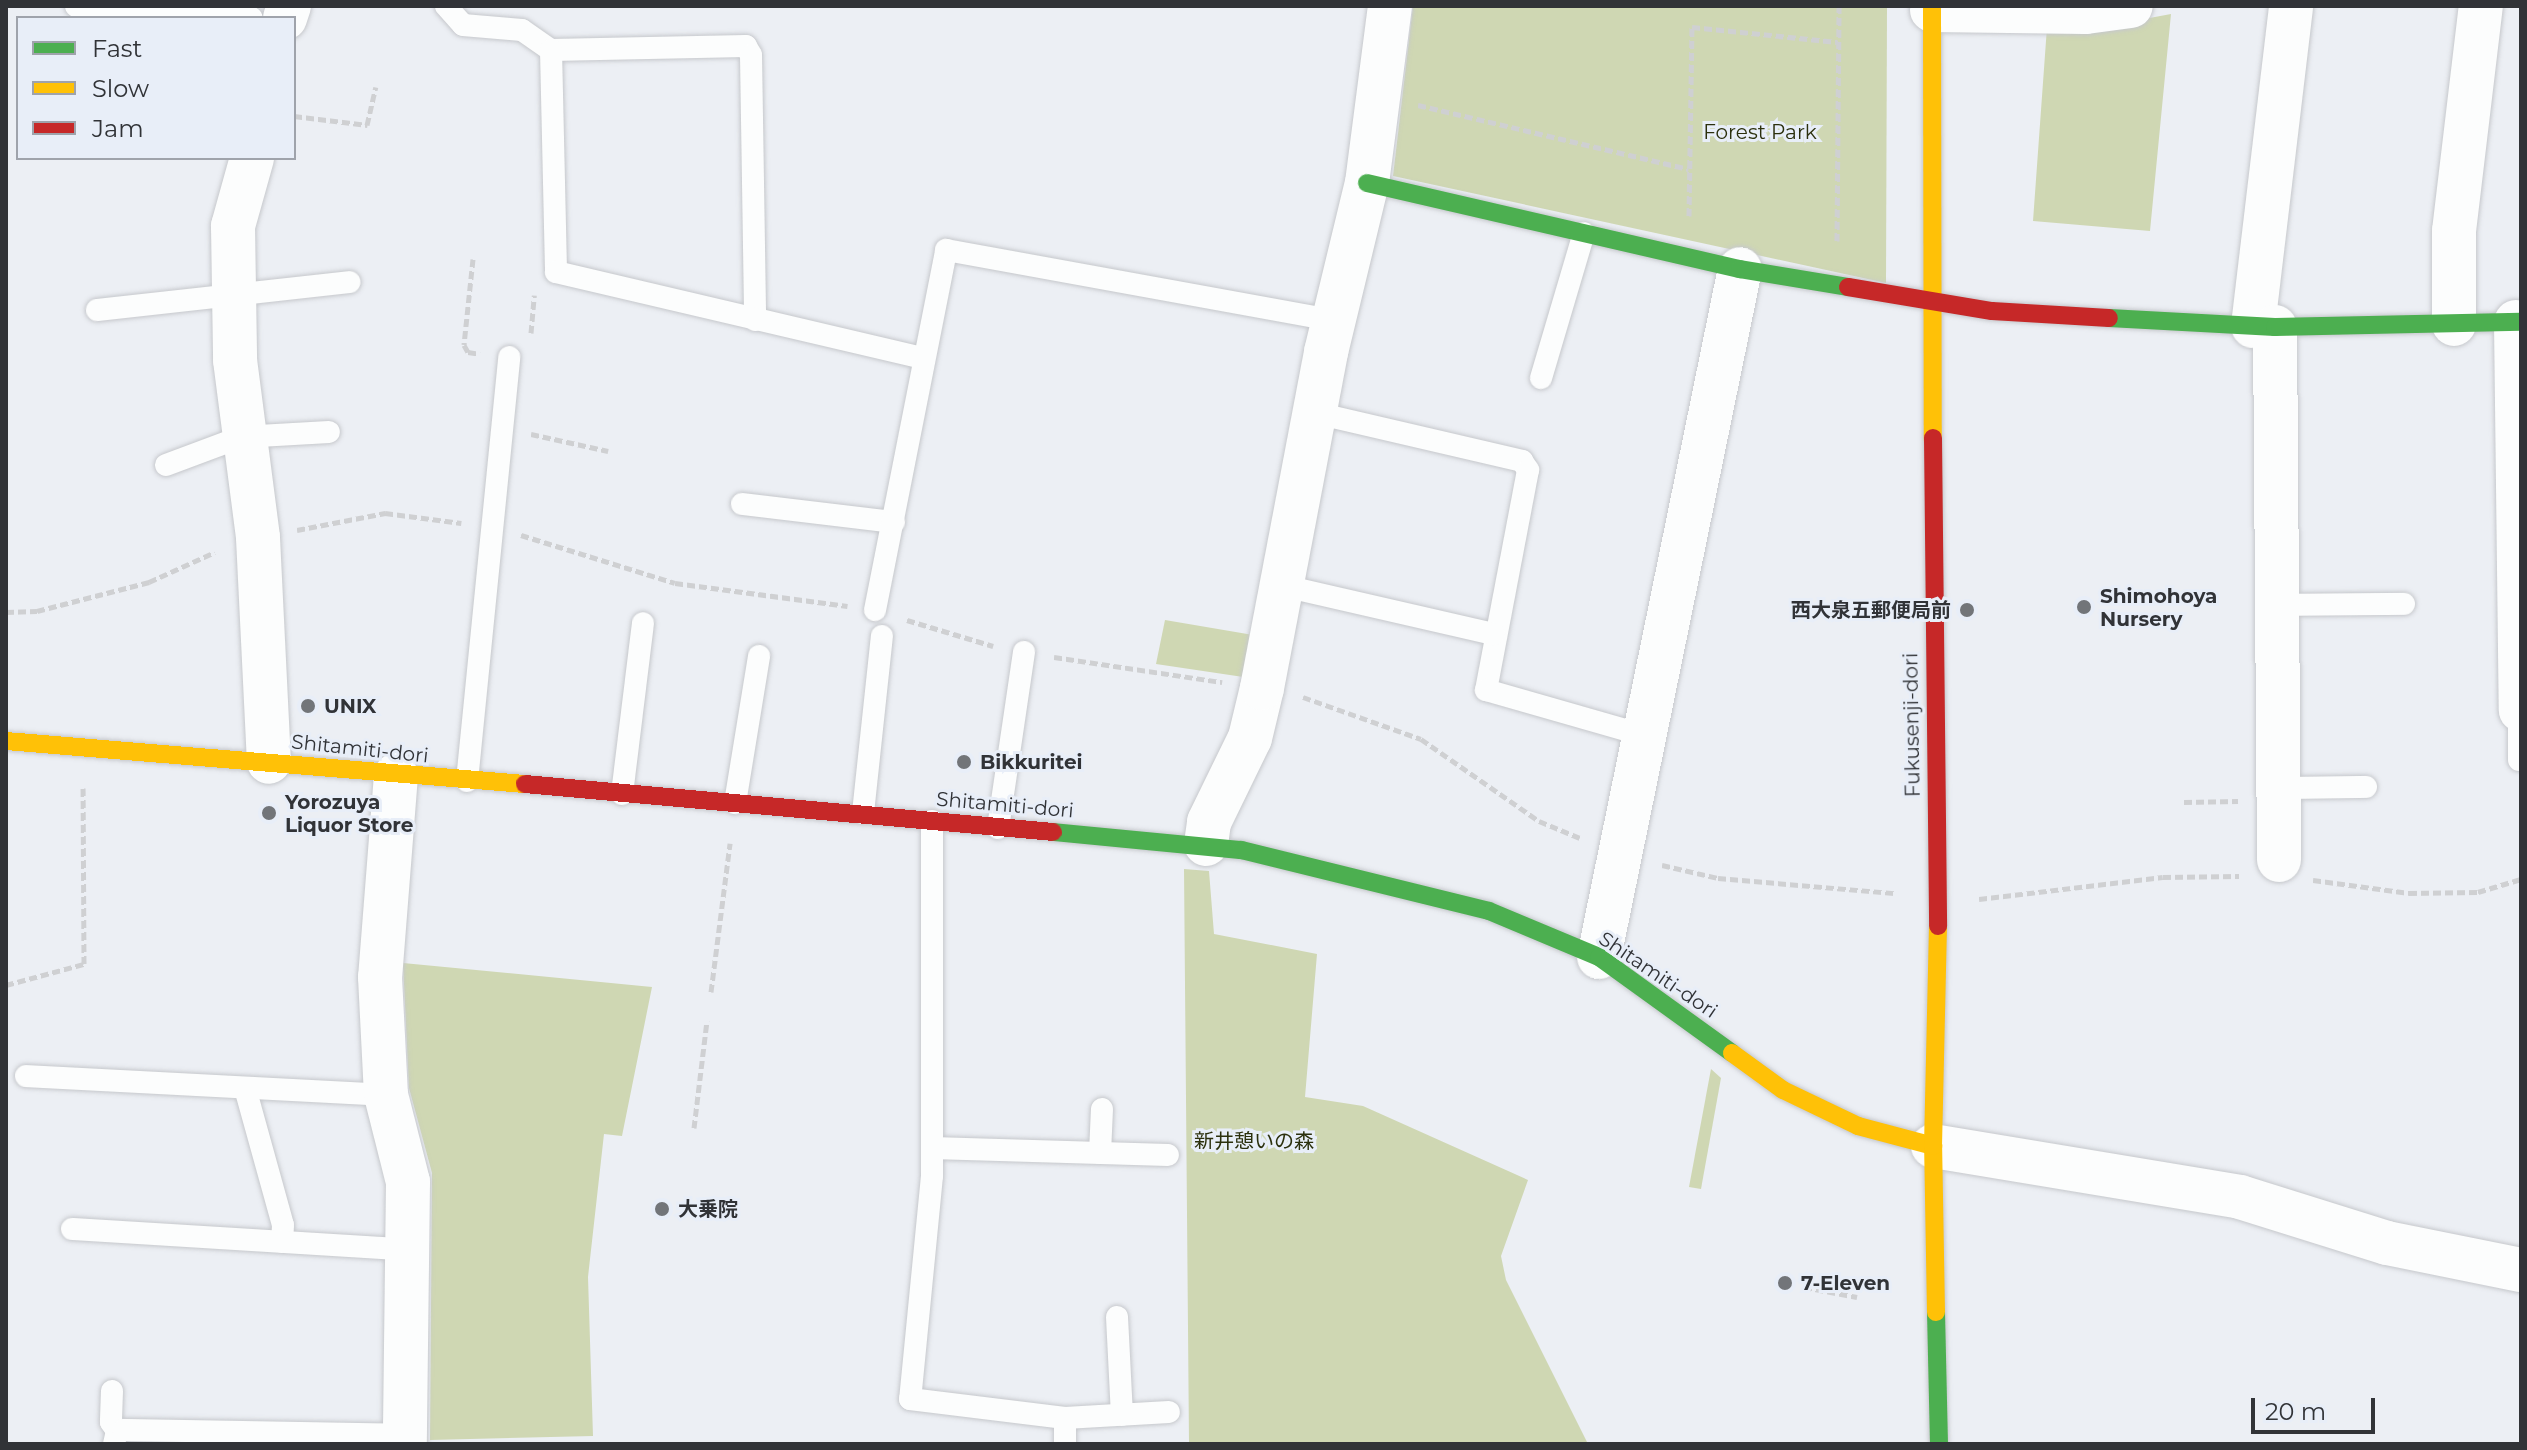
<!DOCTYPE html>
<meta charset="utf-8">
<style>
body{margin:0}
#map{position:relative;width:2527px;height:1450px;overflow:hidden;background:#eceff4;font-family:Montserrat,"Noto Sans JP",sans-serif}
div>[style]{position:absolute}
.green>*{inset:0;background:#cfd7b3}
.path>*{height:5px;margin-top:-2.5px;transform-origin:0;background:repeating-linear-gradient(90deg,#cfd0d2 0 8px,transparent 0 12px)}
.roads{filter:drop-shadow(0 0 2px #c6c8cc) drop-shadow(0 0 2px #c6c8cc)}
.lane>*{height:22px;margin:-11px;padding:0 11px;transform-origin:11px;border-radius:11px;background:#fcfdfd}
.street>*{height:44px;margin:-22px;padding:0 22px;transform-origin:22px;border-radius:22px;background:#fcfdfd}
.fast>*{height:18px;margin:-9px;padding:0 9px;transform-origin:9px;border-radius:9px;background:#4caf50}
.slow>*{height:18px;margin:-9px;padding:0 9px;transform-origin:9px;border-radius:9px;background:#ffc107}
.jam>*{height:18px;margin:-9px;padding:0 9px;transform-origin:9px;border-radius:9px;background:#c62828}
.dots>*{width:22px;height:22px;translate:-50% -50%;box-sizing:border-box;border:4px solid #e8eef8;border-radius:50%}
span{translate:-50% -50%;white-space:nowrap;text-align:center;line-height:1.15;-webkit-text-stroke:6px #e8eef8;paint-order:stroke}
.park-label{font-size:20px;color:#2b300d}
.poi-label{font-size:20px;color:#313337;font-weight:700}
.left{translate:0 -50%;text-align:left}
.right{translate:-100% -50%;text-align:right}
.street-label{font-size:20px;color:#313337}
.frame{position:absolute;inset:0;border:8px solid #313337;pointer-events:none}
.legend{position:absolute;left:16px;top:16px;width:280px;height:144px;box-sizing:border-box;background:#e8eef8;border:2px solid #9fa3ab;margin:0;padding:10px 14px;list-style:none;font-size:24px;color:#313337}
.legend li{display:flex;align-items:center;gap:16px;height:40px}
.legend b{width:40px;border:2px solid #9fa3ab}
.scale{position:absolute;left:2251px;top:1398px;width:124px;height:36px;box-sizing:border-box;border:4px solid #313337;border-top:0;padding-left:10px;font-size:24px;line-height:28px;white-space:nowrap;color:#313337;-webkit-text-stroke:6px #e8eef8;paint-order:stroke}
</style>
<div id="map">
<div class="green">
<div style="clip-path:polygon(1413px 6px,1887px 6px,1886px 283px,1393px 176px)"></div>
<div style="clip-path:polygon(2171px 14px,2150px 231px,2033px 221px,2047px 27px,2112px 25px)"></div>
<div style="clip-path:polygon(1165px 620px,1259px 636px,1250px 678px,1156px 664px)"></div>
<div style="clip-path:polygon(1184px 869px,1209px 871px,1214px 934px,1317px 954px,1305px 1097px,1363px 1106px,1528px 1180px,1501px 1256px,1506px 1280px,1588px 1444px,1189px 1444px)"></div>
<div style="clip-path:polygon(403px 963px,652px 987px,622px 1136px,604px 1134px,588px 1277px,593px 1436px,430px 1440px,432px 1173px,409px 1088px)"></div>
<div style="clip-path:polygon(1711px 1069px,1721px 1078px,1701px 1189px,1689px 1187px)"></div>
</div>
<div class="path">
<div style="left:1418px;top:105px;width:278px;rotate:13.3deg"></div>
<div style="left:294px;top:116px;width:74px;rotate:7deg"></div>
<div style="left:367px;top:125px;width:39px;rotate:-77deg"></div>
<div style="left:1689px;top:216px;width:189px;rotate:-89.1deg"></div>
<div style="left:1692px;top:27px;width:146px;rotate:5.9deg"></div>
<div style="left:1837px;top:241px;width:235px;rotate:-89.5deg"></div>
<div style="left:473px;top:259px;width:86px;rotate:96deg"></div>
<div style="left:464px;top:345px;width:8px;rotate:60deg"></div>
<div style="left:468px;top:352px;width:12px;rotate:9deg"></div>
<div style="left:531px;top:333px;width:38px;rotate:-85deg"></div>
<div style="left:531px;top:434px;width:79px;rotate:12.4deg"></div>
<div style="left:297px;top:530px;width:90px;rotate:-10.9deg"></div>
<div style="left:385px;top:513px;width:77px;rotate:7.5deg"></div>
<div style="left:521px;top:535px;width:161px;rotate:17.3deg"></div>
<div style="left:675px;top:583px;width:174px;rotate:7.6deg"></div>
<div style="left:6px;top:612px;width:31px;rotate:-2deg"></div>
<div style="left:37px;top:611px;width:116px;rotate:-14.5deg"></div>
<div style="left:149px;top:582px;width:72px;rotate:-24.4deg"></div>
<div style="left:907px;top:620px;width:90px;rotate:16.8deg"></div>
<div style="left:1054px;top:657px;width:170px;rotate:8.5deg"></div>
<div style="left:1303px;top:697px;width:125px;rotate:19.6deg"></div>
<div style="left:1421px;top:739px;width:144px;rotate:34.8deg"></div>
<div style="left:1539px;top:821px;width:44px;rotate:22.5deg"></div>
<div style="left:2184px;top:802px;width:54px;rotate:-1.1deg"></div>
<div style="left:1662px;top:865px;width:57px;rotate:13.1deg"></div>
<div style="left:1718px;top:878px;width:177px;rotate:4.9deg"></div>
<div style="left:2313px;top:880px;width:97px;rotate:7.7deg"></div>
<div style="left:2409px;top:893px;width:69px;rotate:-0.8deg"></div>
<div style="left:2478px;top:892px;width:45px;rotate:-16.8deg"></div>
<div style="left:1979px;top:899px;width:185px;rotate:-6.8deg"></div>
<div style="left:2163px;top:877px;width:76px;rotate:-0.8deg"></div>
<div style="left:6px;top:985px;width:81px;rotate:-15.1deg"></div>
<div style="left:84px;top:964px;width:176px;rotate:-90.3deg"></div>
<div style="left:711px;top:992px;width:150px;rotate:-82.7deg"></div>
<div style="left:694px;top:1128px;width:108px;rotate:-83.1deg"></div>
<div style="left:1804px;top:1287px;width:54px;rotate:10.7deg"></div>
</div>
<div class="roads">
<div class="lane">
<div style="left:76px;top:6px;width:176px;rotate:3.9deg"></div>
<div style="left:446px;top:6px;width:25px;rotate:48deg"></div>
<div style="left:463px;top:25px;width:59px;rotate:4.8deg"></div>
<div style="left:522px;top:30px;width:35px;rotate:35deg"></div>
<div style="left:551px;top:50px;width:195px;rotate:-1.2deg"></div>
<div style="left:746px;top:46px;width:10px;rotate:61deg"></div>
<div style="left:751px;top:55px;width:265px;rotate:89.1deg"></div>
<div style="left:551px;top:50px;width:222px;rotate:88.7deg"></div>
<div style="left:556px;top:272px;width:377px;rotate:13.2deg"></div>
<div style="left:97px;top:310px;width:254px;rotate:-6.3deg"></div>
<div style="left:1541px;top:378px;width:151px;rotate:-73.5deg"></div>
<div style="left:1316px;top:413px;width:212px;rotate:13.1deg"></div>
<div style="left:1522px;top:461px;width:11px;rotate:56deg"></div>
<div style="left:1528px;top:470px;width:224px;rotate:100.8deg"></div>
<div style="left:1486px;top:690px;width:166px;rotate:16deg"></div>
<div style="left:166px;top:465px;width:80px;rotate:-20.5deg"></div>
<div style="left:241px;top:437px;width:88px;rotate:-3.3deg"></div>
<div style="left:742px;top:504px;width:153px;rotate:6.8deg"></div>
<div style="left:1284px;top:586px;width:215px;rotate:12.9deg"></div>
<div style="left:2277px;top:605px;width:127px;rotate:-0.5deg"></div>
<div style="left:875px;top:610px;width:367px;rotate:-78.8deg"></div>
<div style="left:946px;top:250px;width:396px;rotate:10.3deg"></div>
<div style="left:2519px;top:760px;width:50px;rotate:-90deg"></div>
<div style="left:467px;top:781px;width:426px;rotate:-84.3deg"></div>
<div style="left:2279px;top:788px;width:87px;rotate:-0.7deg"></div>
<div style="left:622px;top:794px;width:172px;rotate:-83deg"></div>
<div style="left:735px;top:803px;width:149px;rotate:-80.7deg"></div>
<div style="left:863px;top:813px;width:178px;rotate:-83.9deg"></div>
<div style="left:932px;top:821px;width:355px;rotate:90deg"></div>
<div style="left:932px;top:1176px;width:224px;rotate:95.6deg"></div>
<div style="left:910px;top:1399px;width:156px;rotate:7deg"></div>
<div style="left:1065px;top:1418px;width:104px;rotate:-3.3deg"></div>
<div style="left:998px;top:828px;width:178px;rotate:-81.6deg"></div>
<div style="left:26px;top:1076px;width:361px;rotate:3deg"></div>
<div style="left:245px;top:1088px;width:142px;rotate:74.5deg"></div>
<div style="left:283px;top:1225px;width:17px;rotate:93deg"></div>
<div style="left:932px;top:1148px;width:236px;rotate:1.7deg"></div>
<div style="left:1100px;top:1153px;width:44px;rotate:-87.4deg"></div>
<div style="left:72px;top:1229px;width:340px;rotate:3.5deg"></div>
<div style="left:1117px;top:1317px;width:98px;rotate:87.1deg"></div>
<div style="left:112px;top:1391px;width:31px;rotate:92deg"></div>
<div style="left:111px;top:1422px;width:11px;rotate:56deg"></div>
<div style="left:1065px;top:1418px;width:26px;rotate:90deg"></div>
<div style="left:114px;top:1444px;width:13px;rotate:-77deg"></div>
<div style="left:117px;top:1431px;width:7px;rotate:-8deg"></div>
<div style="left:124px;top:1430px;width:281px;rotate:1deg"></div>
</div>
<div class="street">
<div style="left:1932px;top:10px;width:154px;rotate:0.7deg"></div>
<div style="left:2086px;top:12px;width:45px;rotate:-7.6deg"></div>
<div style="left:285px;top:18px;width:13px;rotate:-72deg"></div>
<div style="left:252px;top:158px;width:71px;rotate:105.6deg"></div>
<div style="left:233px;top:226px;width:134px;rotate:89.1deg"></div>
<div style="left:235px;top:360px;width:179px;rotate:82.6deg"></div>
<div style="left:258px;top:538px;width:224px;rotate:87.2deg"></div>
<div style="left:2516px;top:322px;width:388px;rotate:89.3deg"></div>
<div style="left:2454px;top:324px;width:93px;rotate:-90deg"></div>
<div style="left:2454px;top:231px;width:227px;rotate:-83.2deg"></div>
<div style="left:2253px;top:326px;width:322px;rotate:-83.2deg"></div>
<div style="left:2275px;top:327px;width:533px;rotate:89.57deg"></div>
<div style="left:396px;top:775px;width:203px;rotate:94.5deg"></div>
<div style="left:380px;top:977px;width:118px;rotate:87.1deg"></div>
<div style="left:386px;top:1095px;width:90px;rotate:75.8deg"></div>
<div style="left:408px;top:1182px;width:262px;rotate:90.7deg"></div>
<div style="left:1206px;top:844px;width:22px;rotate:-82deg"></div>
<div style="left:1209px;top:822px;width:93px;rotate:-64deg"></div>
<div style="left:1250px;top:738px;width:51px;rotate:-76.5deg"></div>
<div style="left:1262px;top:688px;width:342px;rotate:-79.2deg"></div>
<div style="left:1326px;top:352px;width:174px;rotate:-76.4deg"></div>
<div style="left:1367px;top:183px;width:178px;rotate:-82.6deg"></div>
<div style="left:1599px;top:957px;width:702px;rotate:-78.42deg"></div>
<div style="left:1933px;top:1146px;width:311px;rotate:9.4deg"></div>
<div style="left:2240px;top:1197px;width:154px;rotate:17.4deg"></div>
<div style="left:2387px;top:1243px;width:137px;rotate:11.4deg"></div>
</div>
<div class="fast">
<div style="left:1367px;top:183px;width:383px;rotate:13deg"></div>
<div style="left:1740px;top:269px;width:109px;rotate:9.5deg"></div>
<div style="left:2109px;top:318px;width:166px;rotate:3.1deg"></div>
<div style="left:2275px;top:327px;width:246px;rotate:-1.2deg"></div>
<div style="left:1053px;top:832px;width:189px;rotate:5.5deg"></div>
<div style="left:1241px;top:850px;width:255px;rotate:13.8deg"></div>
<div style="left:1489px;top:911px;width:119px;rotate:22.7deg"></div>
<div style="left:1599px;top:957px;width:164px;rotate:35.8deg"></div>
<div style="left:1936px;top:1312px;width:132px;rotate:88.7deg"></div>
</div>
<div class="slow">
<div style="left:1932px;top:6px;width:432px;rotate:89.9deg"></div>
<div style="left:6px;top:741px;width:521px;rotate:4.74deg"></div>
<div style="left:1732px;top:1053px;width:63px;rotate:36deg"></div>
<div style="left:1783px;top:1090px;width:83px;rotate:25.6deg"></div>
<div style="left:1858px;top:1126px;width:78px;rotate:14.9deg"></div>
<div style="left:1936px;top:1312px;width:166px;rotate:-91deg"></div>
<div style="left:1933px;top:1146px;width:220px;rotate:-88.7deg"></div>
</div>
<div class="jam">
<div style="left:1848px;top:287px;width:146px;rotate:9.5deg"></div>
<div style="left:1992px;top:311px;width:117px;rotate:3.4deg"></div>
<div style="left:1933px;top:438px;width:488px;rotate:89.4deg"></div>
<div style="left:525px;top:784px;width:530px;rotate:5.19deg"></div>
</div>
</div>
<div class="dots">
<div style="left:2084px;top:607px;background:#727579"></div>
<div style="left:1967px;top:610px;background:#727579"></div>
<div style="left:308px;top:706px;background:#727579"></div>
<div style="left:964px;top:762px;background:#727579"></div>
<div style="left:269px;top:813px;background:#727579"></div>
<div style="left:662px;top:1209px;background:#727579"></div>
<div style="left:1785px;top:1283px;background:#727579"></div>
</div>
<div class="park-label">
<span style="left:1760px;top:132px">Forest Park</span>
<span style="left:1254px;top:1141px">新井憩いの森</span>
</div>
<div class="poi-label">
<span class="left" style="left:2100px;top:608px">Shimohoya<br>Nursery</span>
<span class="right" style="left:1951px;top:610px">西大泉五郵便局前</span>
<span class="left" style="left:324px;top:706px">UNIX</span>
<span class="left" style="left:980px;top:762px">Bikkuritei</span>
<span class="left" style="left:285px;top:814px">Yorozuya<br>Liquor Store</span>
<span class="left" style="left:678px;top:1209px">大乗院</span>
<span class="left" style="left:1801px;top:1283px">7-Eleven</span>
</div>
<div class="street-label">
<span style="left:1912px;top:725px;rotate:-91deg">Fukusenji-dori</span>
<span style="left:360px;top:749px;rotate:6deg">Shitamiti-dori</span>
<span style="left:1005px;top:805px;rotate:5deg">Shitamiti-dori</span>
<span style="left:1658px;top:975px;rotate:34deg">Shitamiti-dori</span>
</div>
<div class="frame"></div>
<ul class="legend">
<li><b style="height:10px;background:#4caf50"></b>Fast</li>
<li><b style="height:10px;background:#ffc107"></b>Slow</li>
<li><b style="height:10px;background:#c62828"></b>Jam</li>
</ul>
<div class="scale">20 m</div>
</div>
